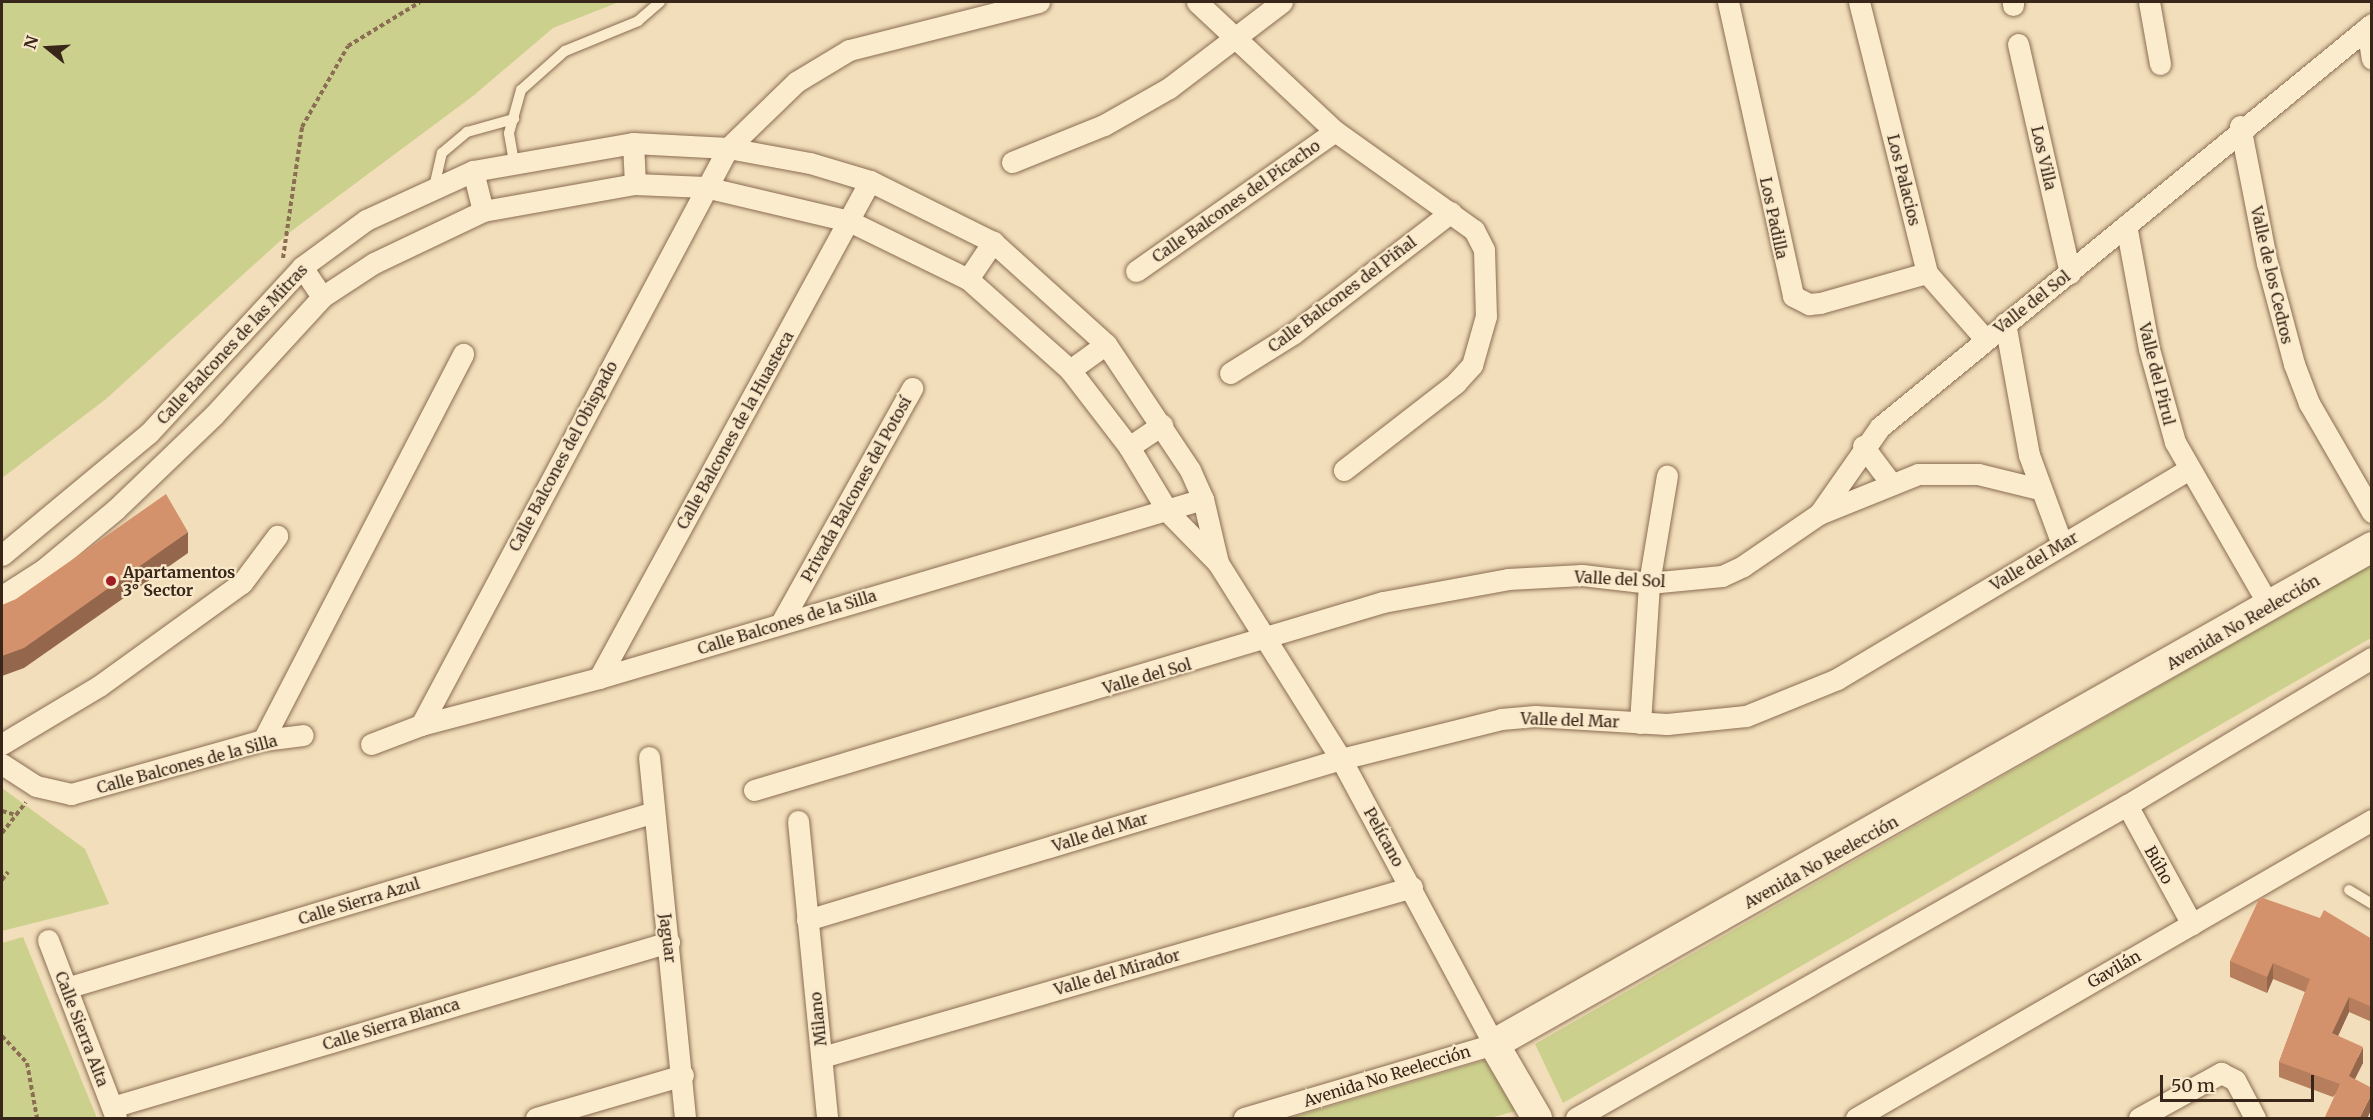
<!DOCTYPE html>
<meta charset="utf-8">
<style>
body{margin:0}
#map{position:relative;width:2373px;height:1120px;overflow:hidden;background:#f2deba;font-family:Merriweather,serif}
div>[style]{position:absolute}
.green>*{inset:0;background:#ccd08d}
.path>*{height:4px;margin-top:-2px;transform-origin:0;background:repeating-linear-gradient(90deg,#8a6d53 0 4.5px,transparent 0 7.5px)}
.roads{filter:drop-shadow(0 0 2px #8a6d53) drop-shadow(0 0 2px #8a6d53)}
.lane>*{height:10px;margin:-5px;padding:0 5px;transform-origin:5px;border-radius:5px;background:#fcecce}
.street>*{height:21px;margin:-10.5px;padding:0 10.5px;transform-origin:10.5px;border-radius:10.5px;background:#fcecce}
.secondary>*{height:30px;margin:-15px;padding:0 15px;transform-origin:15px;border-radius:15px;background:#fcecce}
.wall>*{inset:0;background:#b67e5d}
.shaded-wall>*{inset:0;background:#94664c}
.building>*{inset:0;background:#d4926c}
.dots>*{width:16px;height:16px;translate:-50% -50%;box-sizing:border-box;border:3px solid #f9e9ca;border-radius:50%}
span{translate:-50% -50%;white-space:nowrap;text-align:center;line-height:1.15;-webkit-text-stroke:4.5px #f9e9ca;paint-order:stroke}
.street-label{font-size:16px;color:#372619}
.poi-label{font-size:16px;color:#372619;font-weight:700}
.left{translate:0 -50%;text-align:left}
.frame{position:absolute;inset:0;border:3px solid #372619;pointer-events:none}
.north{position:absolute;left:18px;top:18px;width:60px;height:60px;-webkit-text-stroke:4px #f9e9ca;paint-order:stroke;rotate:288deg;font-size:16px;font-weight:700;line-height:24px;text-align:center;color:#372619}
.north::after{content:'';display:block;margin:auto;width:21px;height:27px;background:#372619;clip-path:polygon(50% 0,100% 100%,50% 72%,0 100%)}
.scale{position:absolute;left:2160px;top:1075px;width:154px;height:27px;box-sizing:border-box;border:3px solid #372619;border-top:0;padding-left:8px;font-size:18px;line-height:21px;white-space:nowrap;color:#372619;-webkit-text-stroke:4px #f9e9ca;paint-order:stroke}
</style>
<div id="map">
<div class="green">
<div style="clip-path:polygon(2px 2px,619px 2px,553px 28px,473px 96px,290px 232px,106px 399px,2px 478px)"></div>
<div style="clip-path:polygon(2371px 565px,2371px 638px,1563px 1103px,1535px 1044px)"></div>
<div style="clip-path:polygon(2px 788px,85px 849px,109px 904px,2px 931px)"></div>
<div style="clip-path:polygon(23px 937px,97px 1118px,2px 1118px,2px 943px)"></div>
<div style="clip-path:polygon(1496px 1057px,1523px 1109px,1490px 1118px,1290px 1118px)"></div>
</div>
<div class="path">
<div style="left:283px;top:258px;width:132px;rotate:-81.7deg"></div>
<div style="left:302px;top:127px;width:93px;rotate:-60.4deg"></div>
<div style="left:348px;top:46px;width:84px;rotate:-31.4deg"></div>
<div style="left:2px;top:811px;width:15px;rotate:16deg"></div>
<div style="left:16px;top:815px;width:16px;rotate:-52deg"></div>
<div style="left:2px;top:833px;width:23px;rotate:-52deg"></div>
<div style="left:2px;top:880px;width:10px;rotate:-53deg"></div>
<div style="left:2px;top:1036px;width:37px;rotate:47deg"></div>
<div style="left:27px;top:1063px;width:56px;rotate:79.7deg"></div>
</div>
<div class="roads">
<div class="lane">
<div style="left:514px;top:162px;width:29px;rotate:-100deg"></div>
<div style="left:509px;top:133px;width:45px;rotate:-74.4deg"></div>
<div style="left:521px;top:90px;width:59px;rotate:-41.6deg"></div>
<div style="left:565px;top:51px;width:79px;rotate:-22.3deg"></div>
<div style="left:638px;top:21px;width:29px;rotate:-41deg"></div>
<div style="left:434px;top:187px;width:35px;rotate:-77deg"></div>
<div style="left:442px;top:153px;width:33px;rotate:-40deg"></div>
<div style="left:467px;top:132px;width:49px;rotate:-15.5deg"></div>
<div style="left:2349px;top:890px;width:27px;rotate:31deg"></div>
</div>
<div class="street">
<div style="left:1197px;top:2px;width:189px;rotate:43.1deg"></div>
<div style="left:1335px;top:131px;width:171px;rotate:35.5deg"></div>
<div style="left:1474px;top:230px;width:22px;rotate:63deg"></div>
<div style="left:1484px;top:250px;width:66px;rotate:88.3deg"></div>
<div style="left:1486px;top:316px;width:51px;rotate:105.9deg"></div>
<div style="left:1472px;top:365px;width:24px;rotate:132deg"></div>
<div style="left:1456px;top:383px;width:142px;rotate:142.2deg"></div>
<div style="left:1728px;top:2px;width:301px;rotate:77.5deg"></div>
<div style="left:1793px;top:296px;width:18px;rotate:27deg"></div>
<div style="left:1809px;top:304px;width:11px;rotate:-5deg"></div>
<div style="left:1820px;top:303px;width:111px;rotate:-15.7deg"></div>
<div style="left:1859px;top:2px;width:279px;rotate:75.9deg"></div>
<div style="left:1927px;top:273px;width:89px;rotate:48.6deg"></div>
<div style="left:2013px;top:2px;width:3px;rotate:90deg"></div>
<div style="left:2149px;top:2px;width:63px;rotate:79.9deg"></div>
<div style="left:2367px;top:28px;width:31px;rotate:81deg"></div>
<div style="left:2018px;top:44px;width:235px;rotate:77.2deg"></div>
<div style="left:2240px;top:126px;width:140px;rotate:78.9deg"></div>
<div style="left:2267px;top:263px;width:105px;rotate:75deg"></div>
<div style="left:2294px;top:364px;width:42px;rotate:69deg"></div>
<div style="left:2309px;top:403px;width:126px;rotate:60deg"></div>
<div style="left:633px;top:143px;width:41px;rotate:87.2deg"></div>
<div style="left:1012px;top:162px;width:99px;rotate:-21.9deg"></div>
<div style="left:1104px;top:125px;width:75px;rotate:-29.6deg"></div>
<div style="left:1169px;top:88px;width:142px;rotate:-37.3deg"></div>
<div style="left:473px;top:171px;width:41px;rotate:76deg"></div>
<div style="left:2126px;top:225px;width:126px;rotate:79.5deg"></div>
<div style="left:2149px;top:349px;width:97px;rotate:74.4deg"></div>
<div style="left:2175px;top:442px;width:190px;rotate:60.1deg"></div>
<div style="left:302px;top:267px;width:36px;rotate:56deg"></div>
<div style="left:1136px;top:271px;width:243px;rotate:-35.1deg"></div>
<div style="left:968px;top:279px;width:45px;rotate:-56deg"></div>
<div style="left:2005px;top:323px;width:134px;rotate:79.7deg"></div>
<div style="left:2029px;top:455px;width:95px;rotate:69.7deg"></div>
<div style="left:1070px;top:370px;width:44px;rotate:-35.8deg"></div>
<div style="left:1230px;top:373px;width:75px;rotate:-32deg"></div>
<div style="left:1294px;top:333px;width:198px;rotate:-37.6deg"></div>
<div style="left:1863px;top:446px;width:45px;rotate:53.1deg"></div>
<div style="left:1129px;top:447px;width:40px;rotate:-34deg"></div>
<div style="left:1819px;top:514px;width:107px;rotate:-22deg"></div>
<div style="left:1918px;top:474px;width:60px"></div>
<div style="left:1978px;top:474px;width:63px;rotate:13.8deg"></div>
<div style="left:2px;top:555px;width:191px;rotate:-39.7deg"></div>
<div style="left:149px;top:433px;width:226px;rotate:-47.3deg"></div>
<div style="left:302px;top:267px;width:79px;rotate:-36.3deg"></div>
<div style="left:366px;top:220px;width:118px;rotate:-24.6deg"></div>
<div style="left:473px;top:171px;width:162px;rotate:-9.9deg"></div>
<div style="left:633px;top:143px;width:95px;rotate:3deg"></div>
<div style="left:728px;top:148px;width:83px;rotate:10.4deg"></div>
<div style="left:810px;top:163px;width:63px;rotate:16.7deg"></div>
<div style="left:870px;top:181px;width:137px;rotate:26.4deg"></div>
<div style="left:993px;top:242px;width:152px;rotate:42.1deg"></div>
<div style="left:1106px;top:344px;width:151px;rotate:56.3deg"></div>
<div style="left:1190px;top:470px;width:32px;rotate:66deg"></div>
<div style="left:1203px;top:499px;width:66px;rotate:76.8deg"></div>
<div style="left:2px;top:596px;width:50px;rotate:-32.7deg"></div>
<div style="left:44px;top:569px;width:94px;rotate:-39.8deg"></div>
<div style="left:116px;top:509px;width:136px;rotate:-43.8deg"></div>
<div style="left:214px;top:415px;width:160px;rotate:-47.5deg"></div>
<div style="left:322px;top:297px;width:62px;rotate:-33.2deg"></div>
<div style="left:374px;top:263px;width:121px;rotate:-25.5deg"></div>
<div style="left:483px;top:211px;width:154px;rotate:-10.1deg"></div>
<div style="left:635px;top:184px;width:70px;rotate:2.5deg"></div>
<div style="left:705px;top:187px;width:148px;rotate:13.3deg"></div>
<div style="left:849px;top:221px;width:132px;rotate:26deg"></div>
<div style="left:968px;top:279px;width:137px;rotate:41.7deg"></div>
<div style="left:1070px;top:370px;width:97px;rotate:52.5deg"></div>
<div style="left:1129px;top:447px;width:76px;rotate:59deg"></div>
<div style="left:1168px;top:512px;width:71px;rotate:45.6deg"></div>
<div style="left:1218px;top:563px;width:231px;rotate:57.9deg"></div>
<div style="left:1341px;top:759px;width:323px;rotate:61.8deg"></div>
<div style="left:1494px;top:1044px;width:261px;rotate:163.5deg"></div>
<div style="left:782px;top:621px;width:267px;rotate:-60.8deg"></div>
<div style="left:599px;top:678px;width:566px;rotate:-61.4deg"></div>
<div style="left:1640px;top:723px;width:140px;rotate:-86.3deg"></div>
<div style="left:1649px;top:583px;width:109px;rotate:-80.5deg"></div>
<div style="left:421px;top:725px;width:654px;rotate:-61.98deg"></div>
<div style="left:728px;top:148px;width:95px;rotate:-44.1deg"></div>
<div style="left:796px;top:82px;width:62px;rotate:-31.1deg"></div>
<div style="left:849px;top:50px;width:196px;rotate:-14.2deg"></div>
<div style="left:263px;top:740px;width:435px;rotate:-62.6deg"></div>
<div style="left:2px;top:744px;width:113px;rotate:-30.9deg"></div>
<div style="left:99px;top:686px;width:176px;rotate:-35.8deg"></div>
<div style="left:242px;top:583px;width:59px;rotate:-53.3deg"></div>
<div style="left:371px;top:744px;width:53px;rotate:-20.8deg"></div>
<div style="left:421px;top:725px;width:184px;rotate:-14.8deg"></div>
<div style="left:599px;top:678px;width:630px;rotate:-16.51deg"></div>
<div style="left:649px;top:757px;width:363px;rotate:84.3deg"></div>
<div style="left:2px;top:764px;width:40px;rotate:32.9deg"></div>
<div style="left:36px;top:786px;width:36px;rotate:13deg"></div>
<div style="left:71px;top:794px;width:199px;rotate:-15.7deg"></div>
<div style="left:263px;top:740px;width:40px;rotate:-7.1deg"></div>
<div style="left:754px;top:790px;width:656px;rotate:-16.64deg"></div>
<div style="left:1383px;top:602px;width:127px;rotate:-10.4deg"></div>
<div style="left:1508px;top:579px;width:74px;rotate:-3.1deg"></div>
<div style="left:1582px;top:575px;width:67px;rotate:6.8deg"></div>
<div style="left:1649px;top:583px;width:73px;rotate:-5.5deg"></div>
<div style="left:1722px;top:576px;width:23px;rotate:-25deg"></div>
<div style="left:1743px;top:566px;width:92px;rotate:-34.4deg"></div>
<div style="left:1819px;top:514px;width:106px;rotate:-55deg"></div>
<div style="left:1880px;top:427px;width:636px;rotate:-39.32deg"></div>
<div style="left:2127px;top:805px;width:136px;rotate:61.4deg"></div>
<div style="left:798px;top:821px;width:298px;rotate:84.4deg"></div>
<div style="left:807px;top:920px;width:558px;rotate:-16.78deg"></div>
<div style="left:1341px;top:759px;width:165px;rotate:-14deg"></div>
<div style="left:1501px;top:719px;width:34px;rotate:-5deg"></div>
<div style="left:1535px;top:716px;width:132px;rotate:3.5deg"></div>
<div style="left:1667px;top:724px;width:79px;rotate:-5.8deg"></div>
<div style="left:1746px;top:716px;width:98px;rotate:-22.1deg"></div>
<div style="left:1837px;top:679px;width:409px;rotate:-30.8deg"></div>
<div style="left:48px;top:940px;width:191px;rotate:69.1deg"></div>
<div style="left:66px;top:988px;width:611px;rotate:-16.65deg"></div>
<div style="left:822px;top:1057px;width:614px;rotate:-16.07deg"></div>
<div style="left:112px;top:1107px;width:581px;rotate:-16.5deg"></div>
<div style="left:536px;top:1118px;width:153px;rotate:-16.3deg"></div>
<div style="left:1576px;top:1118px;width:634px;rotate:-29.6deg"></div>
<div style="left:2127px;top:805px;width:286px;rotate:-31deg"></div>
<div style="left:1856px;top:1118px;width:596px;rotate:-30.01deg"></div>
<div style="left:2139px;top:1118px;width:94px;rotate:-28.8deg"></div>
<div style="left:2221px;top:1073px;width:16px;rotate:27deg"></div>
<div style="left:2235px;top:1080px;width:43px;rotate:62.2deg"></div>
</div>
<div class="secondary">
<div style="left:1537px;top:1118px;width:86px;rotate:-120.2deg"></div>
<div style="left:1494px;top:1044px;width:1009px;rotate:-29.51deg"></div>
</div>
</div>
<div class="wall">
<div style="clip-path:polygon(2372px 939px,2372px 1022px,2349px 1012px,2338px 1036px,2363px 1063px,2333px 1097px,2279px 1077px,2279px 1062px,2305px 992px,2273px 979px,2267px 993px,2230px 977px,2230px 961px)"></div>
</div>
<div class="shaded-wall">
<div style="clip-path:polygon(188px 532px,188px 553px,24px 668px,2px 676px,2px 656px)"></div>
<div style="clip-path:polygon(2273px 963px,2273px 979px,2267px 993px,2267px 977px)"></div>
<div style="clip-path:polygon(2349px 997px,2349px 1012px,2332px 1049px,2332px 1033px)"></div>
<div style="clip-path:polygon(2363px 1047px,2363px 1063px,2349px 1091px,2349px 1076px)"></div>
<div style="clip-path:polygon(2372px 1093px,2372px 1108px,2367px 1119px,2359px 1119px)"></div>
</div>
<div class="building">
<div style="clip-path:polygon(166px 494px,188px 532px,24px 648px,2px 656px,2px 605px,16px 599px)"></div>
<div style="clip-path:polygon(2260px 897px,2320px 918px,2324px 910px,2372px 939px,2372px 1007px,2349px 997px,2332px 1033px,2363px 1047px,2349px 1076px,2372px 1088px,2372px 1093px,2359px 1119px,2324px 1119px,2340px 1084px,2279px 1062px,2310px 979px,2273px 963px,2267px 977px,2230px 961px)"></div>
</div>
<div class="dots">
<div style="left:111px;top:581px;background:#9f1d24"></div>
</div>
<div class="street-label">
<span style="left:2044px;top:158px;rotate:77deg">Los Villa</span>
<span style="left:1904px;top:180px;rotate:76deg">Los Palacios</span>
<span style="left:1236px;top:201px;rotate:-35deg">Calle Balcones del Picacho</span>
<span style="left:1774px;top:218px;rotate:78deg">Los Padilla</span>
<span style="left:2272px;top:275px;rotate:77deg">Valle de los Cedros</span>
<span style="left:1342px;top:294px;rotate:-37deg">Calle Balcones del Piñal</span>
<span style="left:2032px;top:302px;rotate:-38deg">Valle del Sol</span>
<span style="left:232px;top:344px;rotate:-47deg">Calle Balcones de las Mitras</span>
<span style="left:2157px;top:374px;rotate:76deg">Valle del Pirul</span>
<span style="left:735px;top:430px;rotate:-61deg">Calle Balcones de la Huasteca</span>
<span style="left:563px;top:456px;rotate:-62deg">Calle Balcones del Obispado</span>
<span style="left:856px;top:489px;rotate:-61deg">Privada Balcones del Potosí</span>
<span style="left:2034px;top:561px;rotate:-31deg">Valle del Mar</span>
<span style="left:1620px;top:579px;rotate:3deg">Valle del Sol</span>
<span style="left:787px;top:622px;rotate:-17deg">Calle Balcones de la Silla</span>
<span style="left:2243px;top:622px;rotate:-30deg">Avenida No Reelección</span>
<span style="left:1147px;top:676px;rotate:-16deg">Valle del Sol</span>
<span style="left:1570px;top:720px;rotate:2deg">Valle del Mar</span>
<span style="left:187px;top:764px;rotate:-15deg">Calle Balcones de la Silla</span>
<span style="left:1100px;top:832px;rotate:-17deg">Valle del Mar</span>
<span style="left:1384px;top:837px;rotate:61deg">Pelícano</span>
<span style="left:1821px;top:862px;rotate:-29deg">Avenida No Reelección</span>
<span style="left:2159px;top:865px;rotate:61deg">Búho</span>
<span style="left:359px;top:901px;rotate:-17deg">Calle Sierra Azul</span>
<span style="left:668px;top:938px;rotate:83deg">Jaguar</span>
<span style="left:2114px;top:969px;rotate:-30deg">Gavilán</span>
<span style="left:1117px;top:972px;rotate:-16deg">Valle del Mirador</span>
<span style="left:818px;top:1019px;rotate:-96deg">Milano</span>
<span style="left:391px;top:1024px;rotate:-17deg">Calle Sierra Blanca</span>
<span style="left:82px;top:1029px;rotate:69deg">Calle Sierra Alta</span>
<span style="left:1387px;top:1076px;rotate:-17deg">Avenida No Reelección</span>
</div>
<div class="poi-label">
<span class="left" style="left:123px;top:581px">Apartamentos<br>3° Sector</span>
</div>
<div class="frame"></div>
<div class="north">N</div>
<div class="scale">50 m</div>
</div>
